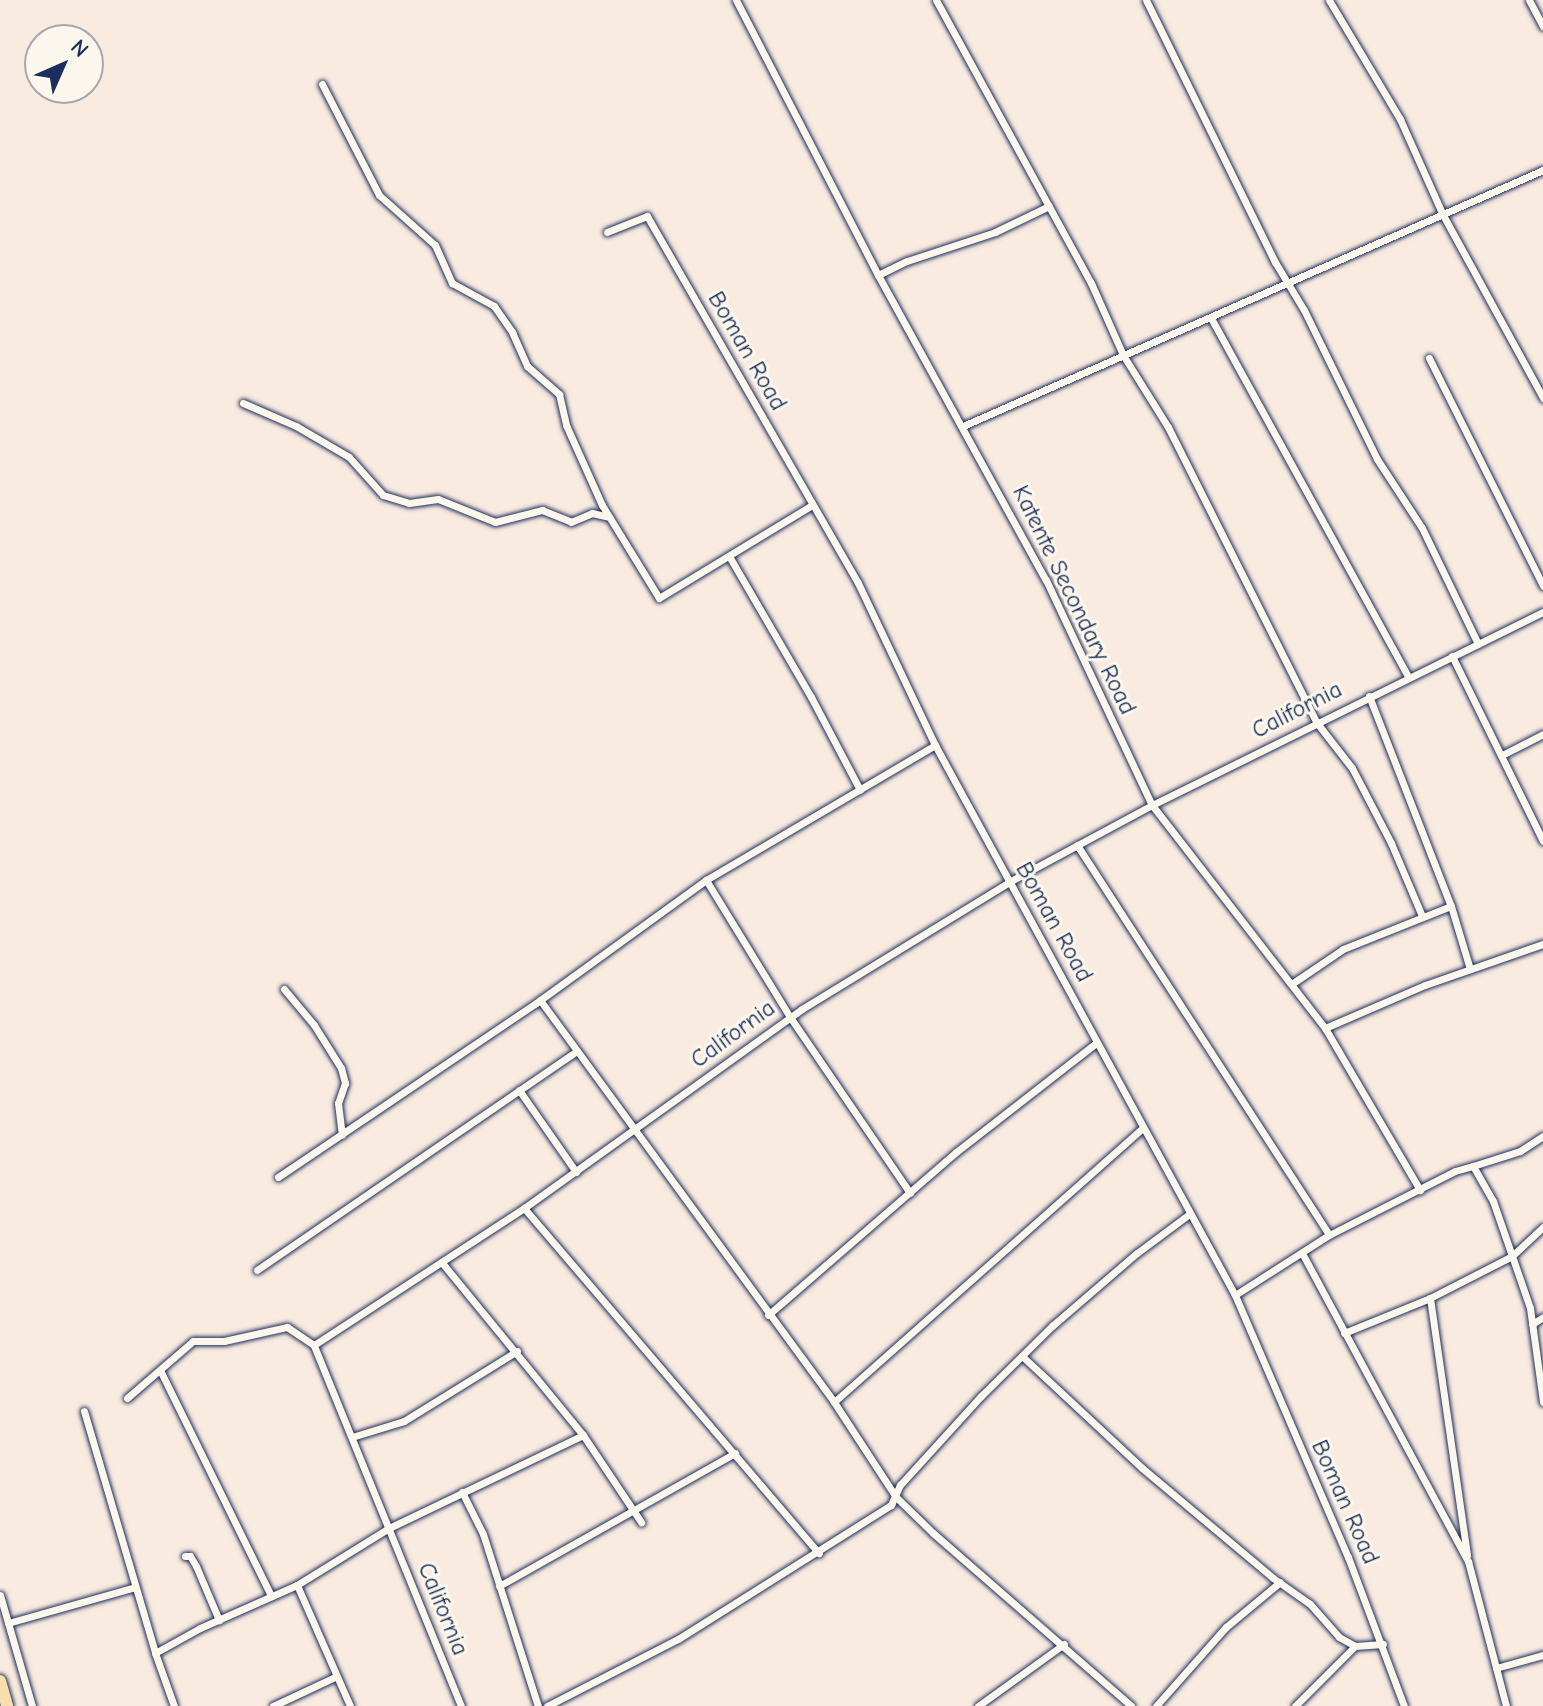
<!DOCTYPE html>
<style>
body{margin:0}
#map{position:relative;width:1543px;height:1706px;overflow:hidden;background:#faebe0;font-family:"Comic Neue",sans-serif}
div>[style]{position:absolute}
.roads{filter:drop-shadow(0 0 2px #1b2f5e) drop-shadow(0 0 2px #1b2f5e)}
.minor>*{height:7px;margin:-3.5px;padding:0 3.5px;transform-origin:3.5px;border-radius:3.5px;background:#fbf7ec}
.trunk>*{height:12px;margin:-6px;padding:0 6px;transform-origin:6px;border-radius:6px;background:#f8deab}
span{translate:-50% -50%;white-space:nowrap;text-align:center;line-height:1.15;-webkit-text-stroke:6px #fbf7ec;paint-order:stroke}
.street-label{font-size:24px;color:#1b2f5e}
.north{position:absolute;left:24px;top:24px;width:80px;height:80px;box-sizing:border-box;background:#fbf7ec;border:2px solid #a1a7b3;border-radius:50%;rotate:45deg;font-size:22px;font-weight:700;line-height:32px;text-align:center;color:#1b2f5e}
.north::after{content:'';display:block;margin:auto;width:28px;height:36px;background:#1b2f5e;clip-path:polygon(50% 0,100% 100%,50% 72%,0 100%)}
</style>
<div id="map">
<div class="roads">
<div class="minor">
<div style="left:736px;top:0;width:309px;rotate:62.7deg"></div>
<div style="left:878px;top:275px;width:348px;rotate:61.2deg"></div>
<div style="left:1046px;top:580px;width:249px;rotate:64.8deg"></div>
<div style="left:1152px;top:805px;width:282px;rotate:52.2deg"></div>
<div style="left:1325px;top:1028px;width:188px;rotate:59.6deg"></div>
<div style="left:936px;top:0;width:323px;rotate:61.3deg"></div>
<div style="left:1091px;top:283px;width:79px;rotate:66deg"></div>
<div style="left:1123px;top:355px;width:85px;rotate:58deg"></div>
<div style="left:1168px;top:427px;width:331px;rotate:63.3deg"></div>
<div style="left:1317px;top:723px;width:57px;rotate:52.1deg"></div>
<div style="left:1352px;top:768px;width:85px;rotate:62.5deg"></div>
<div style="left:1391px;top:843px;width:79px;rotate:67deg"></div>
<div style="left:1146px;top:0;width:292px;rotate:63.8deg"></div>
<div style="left:1275px;top:262px;width:56px;rotate:58.9deg"></div>
<div style="left:1304px;top:310px;width:166px;rotate:63.9deg"></div>
<div style="left:1377px;top:459px;width:82px;rotate:56.9deg"></div>
<div style="left:1422px;top:528px;width:129px;rotate:64.2deg"></div>
<div style="left:1329px;top:0;width:139px;rotate:59.2deg"></div>
<div style="left:1400px;top:119px;width:105px;rotate:65.9deg"></div>
<div style="left:1443px;top:215px;width:209px;rotate:61.3deg"></div>
<div style="left:1529px;top:0;width:30px;rotate:62deg"></div>
<div style="left:322px;top:84px;width:125px;rotate:62.8deg"></div>
<div style="left:379px;top:195px;width:75px;rotate:41.8deg"></div>
<div style="left:435px;top:245px;width:42px;rotate:65.9deg"></div>
<div style="left:452px;top:283px;width:48px;rotate:28.7deg"></div>
<div style="left:494px;top:306px;width:32px;rotate:55deg"></div>
<div style="left:512px;top:332px;width:37px;rotate:66deg"></div>
<div style="left:527px;top:366px;width:43px;rotate:41.2deg"></div>
<div style="left:559px;top:394px;width:32px;rotate:77deg"></div>
<div style="left:566px;top:425px;width:88px;rotate:65.8deg"></div>
<div style="left:602px;top:505px;width:109px;rotate:58.5deg"></div>
<div style="left:659px;top:598px;width:179px;rotate:-31.3deg"></div>
<div style="left:607px;top:232px;width:43px;rotate:-21.8deg"></div>
<div style="left:647px;top:216px;width:423px;rotate:60.1deg"></div>
<div style="left:858px;top:583px;width:179px;rotate:64.6deg"></div>
<div style="left:935px;top:745px;width:626px;rotate:61.39deg"></div>
<div style="left:1235px;top:1295px;width:285px;rotate:66.7deg"></div>
<div style="left:1348px;top:1557px;width:159px;rotate:69.4deg"></div>
<div style="left:878px;top:275px;width:32px;rotate:-26deg"></div>
<div style="left:907px;top:261px;width:93px;rotate:-18.2deg"></div>
<div style="left:995px;top:232px;width:60px;rotate:-25.7deg"></div>
<div style="left:1211px;top:318px;width:409px;rotate:61.2deg"></div>
<div style="left:1429px;top:358px;width:255px;rotate:63.4deg"></div>
<div style="left:243px;top:403px;width:58px;rotate:23.5deg"></div>
<div style="left:296px;top:426px;width:61px;rotate:30.3deg"></div>
<div style="left:349px;top:457px;width:51px;rotate:48.2deg"></div>
<div style="left:383px;top:495px;width:27px;rotate:17deg"></div>
<div style="left:409px;top:503px;width:29px;rotate:-8deg"></div>
<div style="left:438px;top:499px;width:61px;rotate:22deg"></div>
<div style="left:495px;top:522px;width:49px;rotate:-14.3deg"></div>
<div style="left:542px;top:510px;width:31px;rotate:22deg"></div>
<div style="left:571px;top:522px;width:23px;rotate:-23deg"></div>
<div style="left:592px;top:513px;width:17px;rotate:13deg"></div>
<div style="left:963px;top:426px;width:634px;rotate:-23.82deg"></div>
<div style="left:729px;top:556px;width:163px;rotate:59.8deg"></div>
<div style="left:811px;top:697px;width:105px;rotate:62.2deg"></div>
<div style="left:1452px;top:656px;width:206px;rotate:63.8deg"></div>
<div style="left:1369px;top:696px;width:225px;rotate:68.7deg"></div>
<div style="left:1451px;top:906px;width:66px;rotate:73.2deg"></div>
<div style="left:1502px;top:755px;width:46px;rotate:-27.1deg"></div>
<div style="left:1077px;top:845px;width:464px;rotate:57.1deg"></div>
<div style="left:706px;top:880px;width:161px;rotate:58.5deg"></div>
<div style="left:790px;top:1017px;width:213px;rotate:55.7deg"></div>
<div style="left:1293px;top:983px;width:60px;rotate:-34.2deg"></div>
<div style="left:1343px;top:949px;width:116px;rotate:-21.7deg"></div>
<div style="left:284px;top:989px;width:47px;rotate:50.2deg"></div>
<div style="left:314px;top:1025px;width:51px;rotate:57.9deg"></div>
<div style="left:341px;top:1068px;width:16px;rotate:75deg"></div>
<div style="left:345px;top:1083px;width:21px;rotate:109deg"></div>
<div style="left:338px;top:1103px;width:32px;rotate:83deg"></div>
<div style="left:540px;top:1000px;width:498px;rotate:53.8deg"></div>
<div style="left:834px;top:1402px;width:113px;rotate:56.9deg"></div>
<div style="left:896px;top:1497px;width:52px;rotate:44.2deg"></div>
<div style="left:933px;top:1533px;width:263px;rotate:41.1deg"></div>
<div style="left:1325px;top:1028px;width:109px;rotate:-23.3deg"></div>
<div style="left:1425px;top:985px;width:125px;rotate:-19.2deg"></div>
<div style="left:519px;top:1090px;width:100px;rotate:55.2deg"></div>
<div style="left:1473px;top:1166px;width:49px;rotate:-17.7deg"></div>
<div style="left:1520px;top:1151px;width:27px;rotate:-33deg"></div>
<div style="left:278px;top:1177px;width:311px;rotate:-34deg"></div>
<div style="left:536px;top:1003px;width:210px;rotate:-35.9deg"></div>
<div style="left:706px;top:880px;width:266px;rotate:-30.5deg"></div>
<div style="left:524px;top:1208px;width:454px;rotate:49.5deg"></div>
<div style="left:1302px;top:1253px;width:350px;rotate:61.7deg"></div>
<div style="left:1468px;top:1561px;width:150px;rotate:75.3deg"></div>
<div style="left:443px;top:1264px;width:221px;rotate:50.7deg"></div>
<div style="left:583px;top:1435px;width:105px;rotate:56.3deg"></div>
<div style="left:257px;top:1270px;width:386px;rotate:-34.4deg"></div>
<div style="left:1235px;top:1295px;width:112px;rotate:-32.6deg"></div>
<div style="left:1329px;top:1235px;width:141px;rotate:-26.9deg"></div>
<div style="left:1455px;top:1171px;width:19px;rotate:-16deg"></div>
<div style="left:1473px;top:1166px;width:40px;rotate:60.3deg"></div>
<div style="left:1493px;top:1201px;width:113px;rotate:70.9deg"></div>
<div style="left:1530px;top:1308px;width:95px;rotate:82.1deg"></div>
<div style="left:1430px;top:1298px;width:260px;rotate:81.8deg"></div>
<div style="left:768px;top:1315px;width:249px;rotate:-40.9deg"></div>
<div style="left:956px;top:1152px;width:177px;rotate:-37.9deg"></div>
<div style="left:1532px;top:1324px;width:13px;rotate:-32deg"></div>
<div style="left:1344px;top:1333px;width:93px;rotate:-22.1deg"></div>
<div style="left:1430px;top:1298px;width:92px;rotate:-27.1deg"></div>
<div style="left:1512px;top:1256px;width:42px;rotate:-43.1deg"></div>
<div style="left:1022px;top:1356px;width:164px;rotate:43deg"></div>
<div style="left:1142px;top:1468px;width:171px;rotate:40deg"></div>
<div style="left:1273px;top:1578px;width:45px;rotate:35.1deg"></div>
<div style="left:1310px;top:1604px;width:44px;rotate:48.7deg"></div>
<div style="left:1339px;top:1637px;width:18px;rotate:29deg"></div>
<div style="left:1355px;top:1646px;width:28px;rotate:-4deg"></div>
<div style="left:160px;top:1370px;width:252px;rotate:63.8deg"></div>
<div style="left:127px;top:1398px;width:87px;rotate:-40.8deg"></div>
<div style="left:193px;top:1341px;width:31px"></div>
<div style="left:224px;top:1341px;width:65px;rotate:-12.5deg"></div>
<div style="left:287px;top:1327px;width:32px;rotate:34deg"></div>
<div style="left:834px;top:1402px;width:411px;rotate:-41.6deg"></div>
<div style="left:84px;top:1411px;width:252px;rotate:73.6deg"></div>
<div style="left:352px;top:1437px;width:54px;rotate:-17.1deg"></div>
<div style="left:404px;top:1421px;width:133px;rotate:-31.8deg"></div>
<div style="left:462px;top:1492px;width:47px;rotate:63.4deg"></div>
<div style="left:483px;top:1534px;width:181px;rotate:72.3deg"></div>
<div style="left:185px;top:1556px;width:5px"></div>
<div style="left:190px;top:1556px;width:12px;rotate:59deg"></div>
<div style="left:196px;top:1566px;width:59px;rotate:66.9deg"></div>
<div style="left:297px;top:1585px;width:132px;rotate:66.3deg"></div>
<div style="left:499px;top:1586px;width:271px;rotate:-29.4deg"></div>
<div style="left:0;top:1595px;width:116px;rotate:73.9deg"></div>
<div style="left:8px;top:1623px;width:132px;rotate:-15.8deg"></div>
<div style="left:1496px;top:1668px;width:49px;rotate:-15.5deg"></div>
<div style="left:174px;top:1706px;width:56px;rotate:-109.7deg"></div>
<div style="left:155px;top:1653px;width:51px;rotate:-29.1deg"></div>
<div style="left:200px;top:1628px;width:106px;rotate:-23.9deg"></div>
<div style="left:297px;top:1585px;width:108px;rotate:-31.8deg"></div>
<div style="left:389px;top:1528px;width:215px;rotate:-25.6deg"></div>
<div style="left:273px;top:1706px;width:68px;rotate:-25.1deg"></div>
<div style="left:461px;top:1706px;width:390px;rotate:-112.2deg"></div>
<div style="left:314px;top:1345px;width:251px;rotate:-33.1deg"></div>
<div style="left:524px;top:1208px;width:342px;rotate:-35.6deg"></div>
<div style="left:802px;top:1009px;width:243px;rotate:-31.5deg"></div>
<div style="left:1009px;top:882px;width:162px;rotate:-28.3deg"></div>
<div style="left:1152px;top:805px;width:436px;rotate:-26.3deg"></div>
<div style="left:547px;top:1706px;width:147px;rotate:-27.1deg"></div>
<div style="left:678px;top:1639px;width:252px;rotate:-32.2deg"></div>
<div style="left:891px;top:1505px;width:22px;rotate:-66deg"></div>
<div style="left:900px;top:1485px;width:120px;rotate:-47.7deg"></div>
<div style="left:981px;top:1396px;width:100px;rotate:-44.6deg"></div>
<div style="left:1052px;top:1326px;width:112px;rotate:-40.7deg"></div>
<div style="left:1137px;top:1253px;width:64px;rotate:-36.7deg"></div>
<div style="left:978px;top:1706px;width:106px;rotate:-35.8deg"></div>
<div style="left:1156px;top:1706px;width:106px;rotate:-48.5deg"></div>
<div style="left:1226px;top:1627px;width:70px;rotate:-39.8deg"></div>
<div style="left:1295px;top:1706px;width:85px;rotate:-45deg"></div>
</div>
<div class="trunk">
<div style="left:0;top:1681px;width:26px;rotate:74deg"></div>
</div>
</div>
<div class="street-label">
<span style="left:747px;top:351px;rotate:60deg">Boman Road</span>
<span style="left:1074px;top:600px;rotate:64deg">Katente Secondary Road</span>
<span style="left:1297px;top:710px;rotate:-27deg">California</span>
<span style="left:1054px;top:922px;rotate:61deg">Boman Road</span>
<span style="left:733px;top:1034px;rotate:-36deg">California</span>
<span style="left:1345px;top:1502px;rotate:66deg">Boman Road</span>
<span style="left:443px;top:1609px;rotate:68deg">California</span>
</div>
<div class="north">N</div>
</div>
